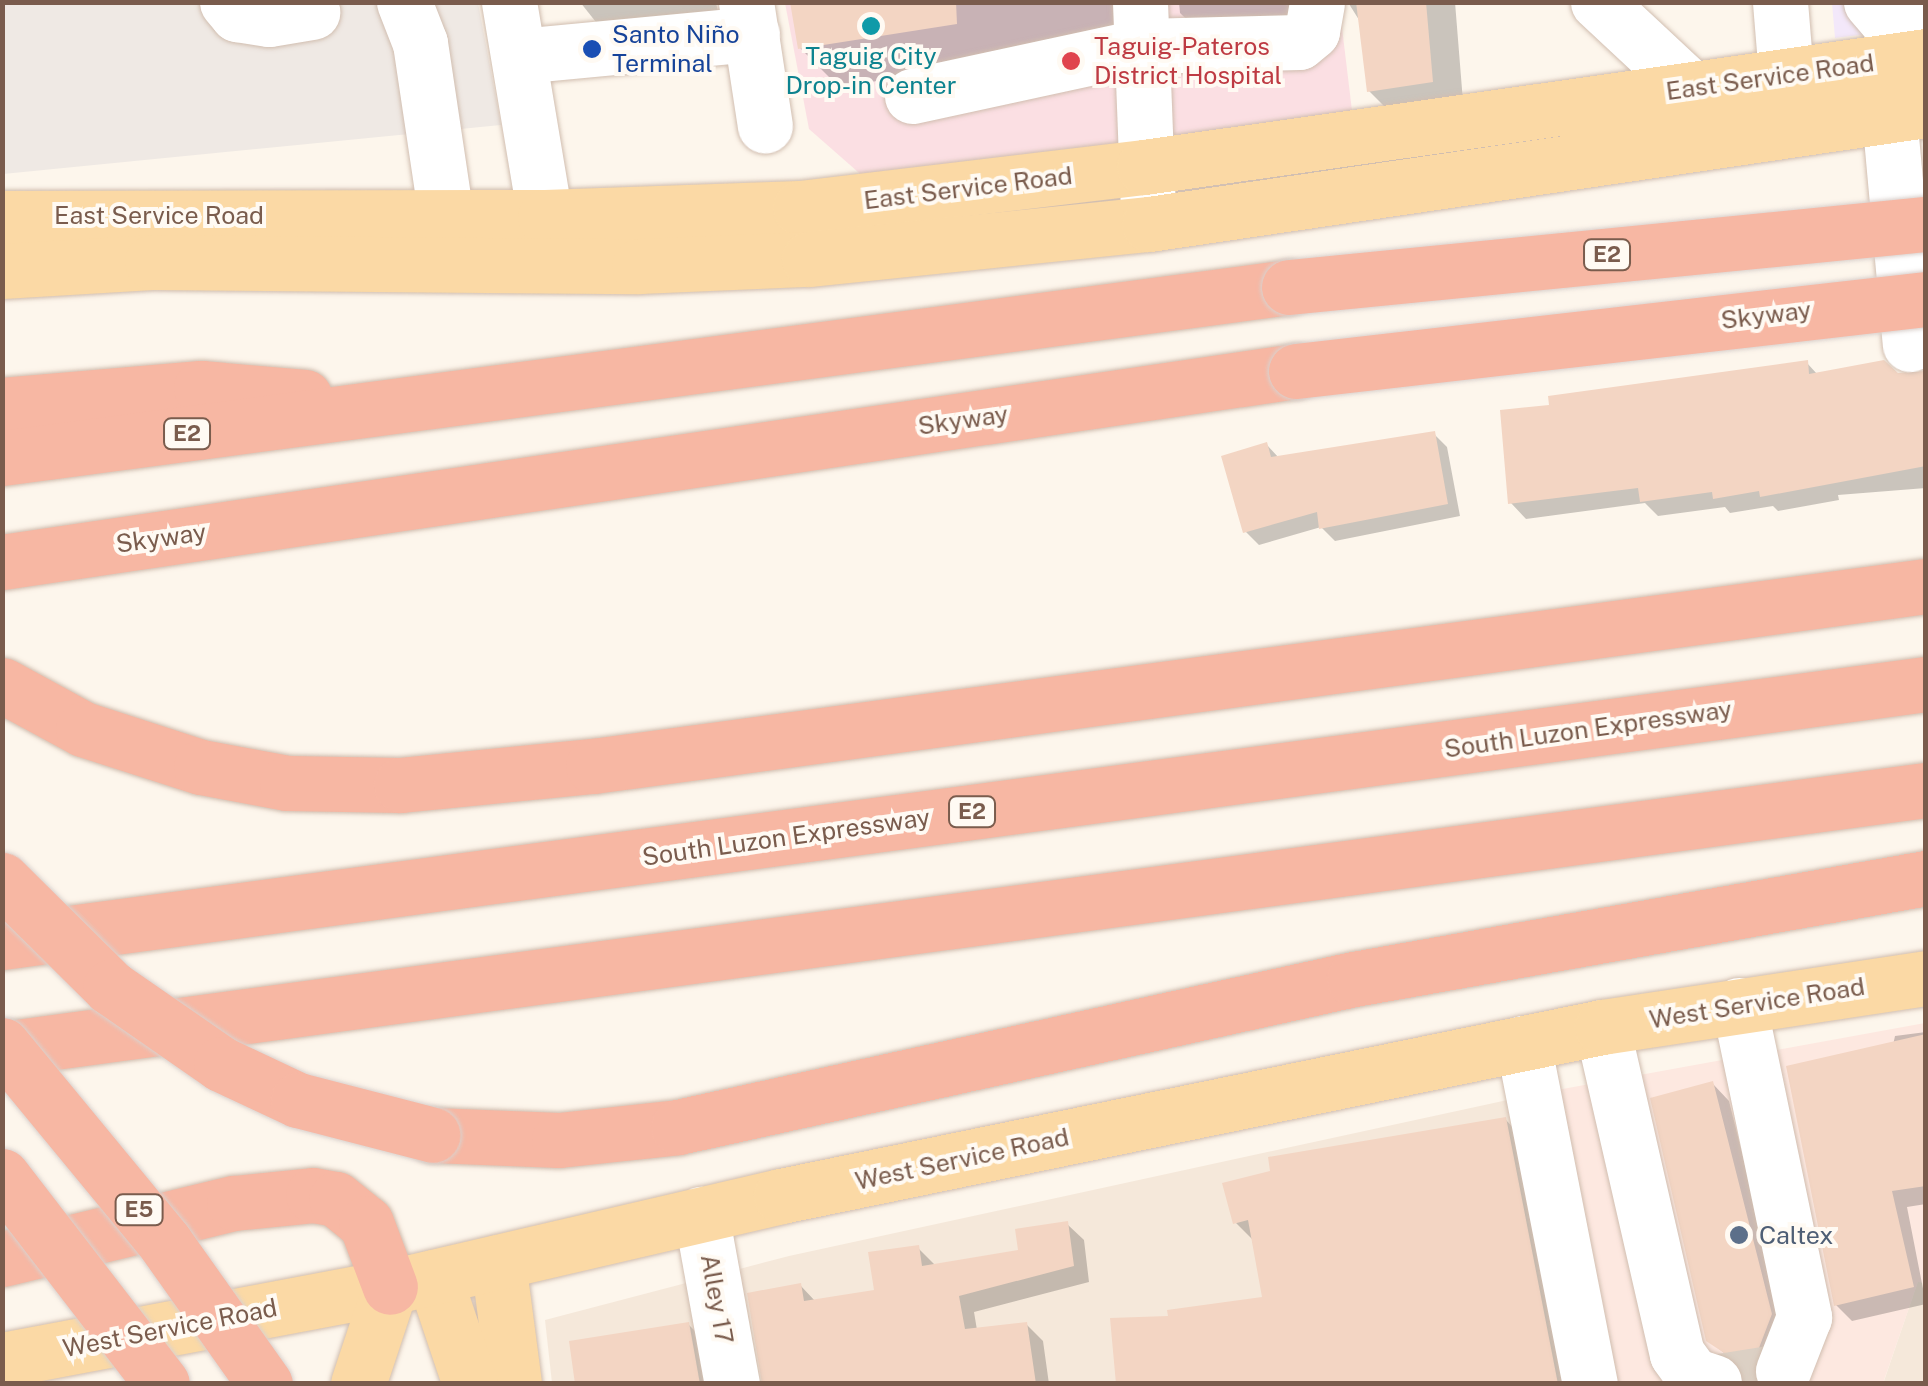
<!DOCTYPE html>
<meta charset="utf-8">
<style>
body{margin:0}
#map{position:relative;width:1928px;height:1386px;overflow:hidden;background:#fdf6ec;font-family:"Public Sans",sans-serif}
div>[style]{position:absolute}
.residential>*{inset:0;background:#f5e8da}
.commercial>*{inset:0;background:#fde8e0}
.industrial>*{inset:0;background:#efe9e4}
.education>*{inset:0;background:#f3e8fa}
.medical>*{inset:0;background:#fbdfe3}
.shadow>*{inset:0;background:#0003}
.building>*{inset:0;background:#f3d5c3}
.minor-tunnel>*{height:55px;margin-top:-27.5px;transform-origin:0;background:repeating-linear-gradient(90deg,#dcd0c4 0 55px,transparent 0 83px)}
.roads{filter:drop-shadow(0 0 2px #d1beb0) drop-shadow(0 0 2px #d1beb0)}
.minor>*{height:55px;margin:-27.5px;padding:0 27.5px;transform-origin:27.5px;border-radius:27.5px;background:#fff}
.major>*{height:55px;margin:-27.5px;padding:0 27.5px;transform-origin:27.5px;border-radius:27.5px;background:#fbd9a5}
.highway>*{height:55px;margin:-27.5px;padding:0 27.5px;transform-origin:27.5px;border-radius:27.5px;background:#f7b7a3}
.bridges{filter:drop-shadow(0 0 2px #dad1cd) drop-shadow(0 0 2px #dad1cd)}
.highway-bridge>*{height:55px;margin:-27.5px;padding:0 27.5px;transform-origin:27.5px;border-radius:27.5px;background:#f7b7a3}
.dots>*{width:28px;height:28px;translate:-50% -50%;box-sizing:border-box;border:5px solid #fffaf3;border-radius:50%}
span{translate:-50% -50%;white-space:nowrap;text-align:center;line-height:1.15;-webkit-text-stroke:8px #fffaf3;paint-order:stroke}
.shield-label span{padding:2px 8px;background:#fffaf3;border:2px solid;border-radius:8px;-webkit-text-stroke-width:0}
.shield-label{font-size:22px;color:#7a5c4d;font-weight:700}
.transit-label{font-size:25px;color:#164399}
.left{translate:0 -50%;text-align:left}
.health-label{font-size:25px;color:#be3a42}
.culture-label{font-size:25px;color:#0d838f}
.street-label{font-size:25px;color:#7a5c4d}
.service-label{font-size:25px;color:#4e5e75}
.frame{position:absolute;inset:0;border:5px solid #7a5c4d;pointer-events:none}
</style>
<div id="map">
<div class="residential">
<div style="clip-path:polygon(1535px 1094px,1599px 1383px,552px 1383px,545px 1320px,789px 1256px)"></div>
<div style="clip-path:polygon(1918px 1281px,1925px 1283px,1925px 1383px,1883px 1384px)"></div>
</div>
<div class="commercial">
<div style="clip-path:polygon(1925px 1023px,1925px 1283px,1918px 1282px,1883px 1383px,1599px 1383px,1535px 1094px)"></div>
</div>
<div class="industrial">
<div style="clip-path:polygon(3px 3px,478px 3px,501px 125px,3px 174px)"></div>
</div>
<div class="education">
<div style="clip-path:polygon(1832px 3px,1925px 3px,1925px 27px,1835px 38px)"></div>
</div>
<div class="medical">
<div style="clip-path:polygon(785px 3px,1339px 3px,1353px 119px,866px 179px,809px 129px)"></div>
</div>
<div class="shadow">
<div style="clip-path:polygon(580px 2px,716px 2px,719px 18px,611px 41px)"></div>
<div style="clip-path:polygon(793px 2px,1142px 2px,1147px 39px,839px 87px,800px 48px)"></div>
<div style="clip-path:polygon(1179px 2px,1455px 2px,1464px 114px,1401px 123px,1369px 91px,1361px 23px,1349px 4px,1213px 45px,1180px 13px)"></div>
<div style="clip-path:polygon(1807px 363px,1818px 375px,1914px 378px,1926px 369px,1926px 488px,1838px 495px,1839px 500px,1778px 511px,1773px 506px,1730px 513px,1725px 507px,1658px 516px,1645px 503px,1526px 519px,1511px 503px,1552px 408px)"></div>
<div style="clip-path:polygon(1434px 434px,1447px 447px,1460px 516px,1335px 541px,1321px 527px,1259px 545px,1245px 531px,1267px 445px,1279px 458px)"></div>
<div style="clip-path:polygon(1926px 1032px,1926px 1204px,1907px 1207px,1926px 1304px,1852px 1321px,1836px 1305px,1895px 1036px)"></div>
<div style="clip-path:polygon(1713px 1084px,1729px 1101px,1787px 1332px,1770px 1384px,1745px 1384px,1743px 1368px,1708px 1340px)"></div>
<div style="clip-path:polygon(1505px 1119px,1521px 1136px,1573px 1384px,1118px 1384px,1170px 1318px,1265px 1300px,1252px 1239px,1235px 1222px)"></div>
<div style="clip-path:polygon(1067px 1224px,1084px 1240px,1089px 1282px,974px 1312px,977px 1330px,1027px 1325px,1043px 1341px,1049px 1384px,764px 1384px,800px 1285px,816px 1302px,876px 1292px,918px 1248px,936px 1266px,1021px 1252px)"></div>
<div style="clip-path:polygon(688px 1324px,705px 1341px,714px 1384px,577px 1384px)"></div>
</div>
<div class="building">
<div style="clip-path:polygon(790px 2px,956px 2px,957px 24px,798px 49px)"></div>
<div style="clip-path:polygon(1356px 2px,1426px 2px,1433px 82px,1367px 92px)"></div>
<div style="clip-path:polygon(1808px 360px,1809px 374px,1884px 360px,1898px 373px,1926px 371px,1926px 466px,1760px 497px,1759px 491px,1713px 499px,1712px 492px,1640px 502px,1638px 488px,1508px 504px,1500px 410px,1549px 405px,1548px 396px)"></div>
<div style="clip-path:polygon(1435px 431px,1448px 504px,1319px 529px,1317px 512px,1243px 533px,1221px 456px,1267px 442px,1271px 457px)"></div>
<div style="clip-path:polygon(1926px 1034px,1926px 1186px,1892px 1191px,1914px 1287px,1834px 1306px,1786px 1066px)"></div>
<div style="clip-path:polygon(1713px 1081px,1772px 1314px,1754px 1361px,1755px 1384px,1744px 1384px,1738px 1362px,1706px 1341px,1650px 1098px)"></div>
<div style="clip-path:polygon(1506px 1117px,1558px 1384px,1116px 1384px,1110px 1318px,1168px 1316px,1167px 1310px,1262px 1297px,1248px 1220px,1233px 1224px,1222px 1183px,1270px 1171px,1268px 1157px)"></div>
<div style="clip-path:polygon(1068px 1221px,1074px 1266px,959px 1296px,965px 1329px,1027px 1322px,1036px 1384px,762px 1384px,747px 1293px,801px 1283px,804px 1301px,874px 1290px,868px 1252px,919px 1245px,922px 1266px,1018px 1250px,1015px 1229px)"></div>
<div style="clip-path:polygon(689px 1322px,700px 1384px,575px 1384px,569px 1341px)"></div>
</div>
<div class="minor-tunnel">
<div style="left:1714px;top:1382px;width:70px;rotate:-9.1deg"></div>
</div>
<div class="roads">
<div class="minor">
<div style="left:227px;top:2px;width:16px;rotate:50deg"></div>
<div style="left:237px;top:14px;width:32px;rotate:9deg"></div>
<div style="left:269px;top:19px;width:44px;rotate:-9.2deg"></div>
<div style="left:404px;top:2px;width:44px;rotate:68.7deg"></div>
<div style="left:420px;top:43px;width:177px;rotate:81.5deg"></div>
<div style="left:446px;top:218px;width:44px;rotate:93.9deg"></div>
<div style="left:509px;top:2px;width:218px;rotate:80.5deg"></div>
<div style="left:746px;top:2px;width:125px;rotate:81.3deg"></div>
<div style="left:1140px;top:2px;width:209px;rotate:87.8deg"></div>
<div style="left:1598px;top:2px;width:125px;rotate:43deg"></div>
<div style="left:1780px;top:2px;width:73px;rotate:85.3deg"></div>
<div style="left:1871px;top:2px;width:21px;rotate:49deg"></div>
<div style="left:1885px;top:18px;width:41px;rotate:-8.3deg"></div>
<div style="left:519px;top:56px;width:234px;rotate:-5.4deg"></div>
<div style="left:912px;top:96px;width:236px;rotate:-12.2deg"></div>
<div style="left:1143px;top:46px;width:156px;rotate:-1.5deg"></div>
<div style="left:1299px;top:42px;width:17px;rotate:-40deg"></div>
<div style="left:1312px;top:31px;width:29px;rotate:-80deg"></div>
<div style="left:1889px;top:115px;width:230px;rotate:84.8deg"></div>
<div style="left:1739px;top:1005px;width:319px;rotate:78.2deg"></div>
<div style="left:1804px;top:1317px;width:58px;rotate:111.3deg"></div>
<div style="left:1602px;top:1027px;width:335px;rotate:77.1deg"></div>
<div style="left:1677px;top:1354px;width:26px;rotate:54deg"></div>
<div style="left:1692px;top:1375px;width:23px;rotate:18deg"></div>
<div style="left:1523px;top:1043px;width:348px;rotate:78.9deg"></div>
<div style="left:701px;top:1214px;width:173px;rotate:79.7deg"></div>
</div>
<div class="major">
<div style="left:2px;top:218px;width:543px;rotate:-0.11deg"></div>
<div style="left:545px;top:217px;width:255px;rotate:-2deg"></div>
<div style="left:800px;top:208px;width:346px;rotate:-6.8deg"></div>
<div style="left:1144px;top:167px;width:790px;rotate:-8.08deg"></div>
<div style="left:2px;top:271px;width:150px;rotate:-3.4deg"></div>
<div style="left:152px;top:262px;width:487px;rotate:0.5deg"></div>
<div style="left:639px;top:266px;width:170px;rotate:-2.4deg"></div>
<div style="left:809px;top:259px;width:342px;rotate:-5.9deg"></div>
<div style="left:1149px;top:224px;width:785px;rotate:-8.35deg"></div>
<div style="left:498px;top:1262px;width:123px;rotate:82.5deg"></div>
<div style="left:434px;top:1277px;width:113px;rotate:71.4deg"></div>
<div style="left:2px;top:1360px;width:395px;rotate:-10.7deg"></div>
<div style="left:390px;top:1287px;width:401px;rotate:-13.1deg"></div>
<div style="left:781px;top:1196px;width:838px;rotate:-11.63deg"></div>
<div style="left:1602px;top:1027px;width:328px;rotate:-8.6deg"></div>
<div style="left:358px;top:1384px;width:102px;rotate:-71.7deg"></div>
</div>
<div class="highway">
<div style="left:2px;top:405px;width:200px;rotate:-4.9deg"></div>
<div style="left:201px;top:388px;width:104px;rotate:4.9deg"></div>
<div style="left:2px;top:458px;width:1298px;rotate:-7.57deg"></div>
<div style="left:2px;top:562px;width:1308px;rotate:-8.4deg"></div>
<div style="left:2px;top:685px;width:92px;rotate:28.5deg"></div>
<div style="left:83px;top:729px;width:124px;rotate:17.9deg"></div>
<div style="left:201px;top:767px;width:87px;rotate:10.5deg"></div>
<div style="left:287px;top:783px;width:114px;rotate:1deg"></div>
<div style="left:401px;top:785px;width:193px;rotate:-5.7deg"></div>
<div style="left:593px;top:766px;width:1345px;rotate:-7.69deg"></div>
<div style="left:2px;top:942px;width:1941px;rotate:-7.64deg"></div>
<div style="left:2px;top:1049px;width:1941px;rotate:-7.67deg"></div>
<div style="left:433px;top:1135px;width:126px;rotate:2.3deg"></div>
<div style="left:559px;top:1140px;width:120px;rotate:-6.2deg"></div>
<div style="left:678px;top:1127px;width:692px;rotate:-12.35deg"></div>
<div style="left:1354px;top:979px;width:581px;rotate:-10.01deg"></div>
<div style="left:2px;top:1259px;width:239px;rotate:-13.6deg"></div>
<div style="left:234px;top:1203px;width:79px;rotate:-5.8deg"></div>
<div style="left:313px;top:1195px;width:23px;rotate:10deg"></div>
<div style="left:336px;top:1199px;width:38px;rotate:39deg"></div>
<div style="left:366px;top:1223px;width:68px;rotate:69.4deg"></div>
</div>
</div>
<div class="bridges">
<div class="highway-bridge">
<div style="left:1289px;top:287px;width:640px;rotate:-5.65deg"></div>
<div style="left:1296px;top:371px;width:634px;rotate:-6.52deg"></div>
<div style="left:2px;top:880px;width:152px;rotate:44.7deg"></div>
<div style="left:110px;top:987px;width:135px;rotate:34.7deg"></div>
<div style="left:221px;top:1064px;width:85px;rotate:25.1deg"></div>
<div style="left:298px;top:1100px;width:139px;rotate:14.5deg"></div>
<div style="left:2px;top:1045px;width:256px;rotate:50.5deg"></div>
<div style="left:165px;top:1243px;width:173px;rotate:54.7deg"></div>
<div style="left:2px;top:1176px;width:262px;rotate:52.4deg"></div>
</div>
</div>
<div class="dots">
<div style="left:871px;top:26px;background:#0f9aa8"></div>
<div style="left:592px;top:49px;background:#1a4fb4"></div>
<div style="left:1071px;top:61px;background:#e0444e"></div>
<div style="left:1739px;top:1235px;background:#5c6f8a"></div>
</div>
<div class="shield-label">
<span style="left:1607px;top:255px">E2</span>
<span style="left:187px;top:434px">E2</span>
<span style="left:972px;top:812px">E2</span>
<span style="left:139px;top:1210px">E5</span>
</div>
<div class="transit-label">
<span class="left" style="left:612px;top:49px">Santo Niño<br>Terminal</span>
</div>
<div class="health-label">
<span class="left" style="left:1094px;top:61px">Taguig-Pateros<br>District Hospital</span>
</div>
<div class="culture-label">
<span style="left:871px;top:71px">Taguig City<br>Drop-in Center</span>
</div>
<div class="street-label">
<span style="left:1770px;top:77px;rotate:-8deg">East Service Road</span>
<span style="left:968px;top:188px;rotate:-7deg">East Service Road</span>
<span style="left:159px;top:215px">East Service Road</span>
<span style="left:1766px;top:315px;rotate:-7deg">Skyway</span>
<span style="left:963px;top:420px;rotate:-8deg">Skyway</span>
<span style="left:161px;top:538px;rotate:-8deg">Skyway</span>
<span style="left:1588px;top:729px;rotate:-8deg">South Luzon Expressway</span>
<span style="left:786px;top:837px;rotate:-8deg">South Luzon Expressway</span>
<span style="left:1757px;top:1003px;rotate:-9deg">West Service Road</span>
<span style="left:962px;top:1159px;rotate:-12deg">West Service Road</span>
<span style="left:717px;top:1299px;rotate:80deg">Alley 17</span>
<span style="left:170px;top:1328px;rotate:-11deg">West Service Road</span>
</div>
<div class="service-label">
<span class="left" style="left:1759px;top:1235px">Caltex</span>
</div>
<div class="frame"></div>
</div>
